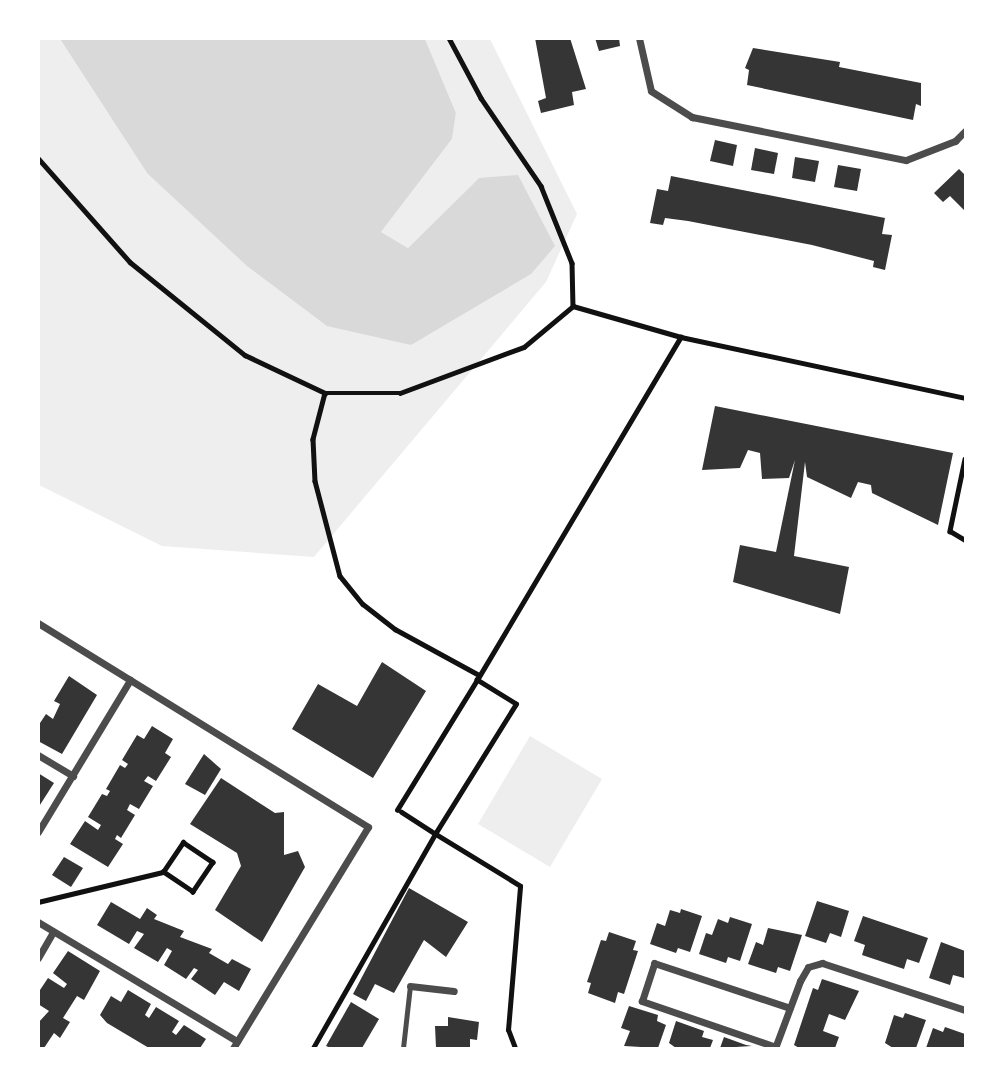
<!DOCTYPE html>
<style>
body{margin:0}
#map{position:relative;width:1004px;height:1087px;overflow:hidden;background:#fff;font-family:"Public Sans",sans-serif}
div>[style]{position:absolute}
.green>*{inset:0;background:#eee}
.water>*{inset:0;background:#d9d9d9}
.building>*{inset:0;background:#353535}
.path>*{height:4.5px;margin:-2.25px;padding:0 2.25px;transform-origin:2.25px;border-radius:2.25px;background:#111}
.service>*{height:5px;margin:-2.5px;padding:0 2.5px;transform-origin:2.5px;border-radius:2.5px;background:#4c4c4c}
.minor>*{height:7px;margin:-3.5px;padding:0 3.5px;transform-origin:3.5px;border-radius:3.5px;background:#4c4c4c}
span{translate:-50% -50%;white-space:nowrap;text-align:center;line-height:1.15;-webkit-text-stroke:5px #fff;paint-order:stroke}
.frame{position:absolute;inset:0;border:40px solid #fff;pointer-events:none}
</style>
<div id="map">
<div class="green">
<div style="clip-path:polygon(38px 39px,60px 39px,147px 173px,411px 345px,479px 178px,408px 248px,381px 232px,452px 139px,456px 113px,425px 39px,490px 39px,577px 214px,546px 282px,314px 557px,162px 546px,39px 485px)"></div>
<div style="clip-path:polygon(530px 736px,602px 779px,550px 867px,478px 824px)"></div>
</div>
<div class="water">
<div style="clip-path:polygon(60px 39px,425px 39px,456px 113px,452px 139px,381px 232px,408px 248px,479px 178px,518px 175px,555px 246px,531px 274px,411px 345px,327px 326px,247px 266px,147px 173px)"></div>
</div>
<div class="building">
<div style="clip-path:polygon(535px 38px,570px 38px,586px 89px,572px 92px,574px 105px,541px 113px,538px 101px,546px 98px)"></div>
<div style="clip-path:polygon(595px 38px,619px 38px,620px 46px,599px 51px)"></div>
<div style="clip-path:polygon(753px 48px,840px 62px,839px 67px,921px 83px,921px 106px,916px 104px,913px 120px,747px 85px,749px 70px,745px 68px)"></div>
<div style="clip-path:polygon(715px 140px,737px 145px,733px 166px,710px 161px)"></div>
<div style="clip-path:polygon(755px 148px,778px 153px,774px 174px,751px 170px)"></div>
<div style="clip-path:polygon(795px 157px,819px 161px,815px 182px,792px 178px)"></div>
<div style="clip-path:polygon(838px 165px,861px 169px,857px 191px,834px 187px)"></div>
<div style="clip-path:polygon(959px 169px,965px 175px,965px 211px,950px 196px,943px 202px,934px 193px)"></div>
<div style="clip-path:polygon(671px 176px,885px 218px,882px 234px,892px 235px,885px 270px,873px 267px,874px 261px,812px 245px,688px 221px,665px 218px,663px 225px,650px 223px,657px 189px,668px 191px)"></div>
<div style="clip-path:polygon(715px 406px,953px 453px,938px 525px,872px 493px,871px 485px,858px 482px,851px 498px,807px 477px,805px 462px,794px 556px,849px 567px,840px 614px,733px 582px,740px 545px,776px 552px,795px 460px,789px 478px,762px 479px,760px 453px,748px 450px,740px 468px,702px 470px)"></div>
<div style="clip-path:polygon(382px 662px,426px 691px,373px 778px,292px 729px,318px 684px,357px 706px)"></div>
<div style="clip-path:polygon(69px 676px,97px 695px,62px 754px,38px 741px,38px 726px,46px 714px,53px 719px,60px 704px,54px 701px)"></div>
<div style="clip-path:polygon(152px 726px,173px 739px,165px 753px,171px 757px,156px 781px,148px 776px,144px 781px,153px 786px,139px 809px,130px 804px,127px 810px,135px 815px,121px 838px,117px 835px,115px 839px,123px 844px,108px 867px,70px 844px,85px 821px,98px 830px,101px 825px,88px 817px,102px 794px,107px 796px,110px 791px,106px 789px,120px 765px,125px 768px,128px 764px,122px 760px,137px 735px,144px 739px)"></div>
<div style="clip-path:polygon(204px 754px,221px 769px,205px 795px,185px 784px)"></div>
<div style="clip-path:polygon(38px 773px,54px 783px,38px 808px)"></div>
<div style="clip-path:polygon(221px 778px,275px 813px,284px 812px,284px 855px,298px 851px,305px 867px,262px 942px,215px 910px,241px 866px,237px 853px,190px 824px)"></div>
<div style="clip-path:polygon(64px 857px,83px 868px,71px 887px,52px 875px)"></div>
<div style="clip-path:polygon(409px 888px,468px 922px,446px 957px,424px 940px,394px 993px,375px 984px,366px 1001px,353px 994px)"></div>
<div style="clip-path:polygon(817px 901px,849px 911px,841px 937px,830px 933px,826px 943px,805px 936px)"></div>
<div style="clip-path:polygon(111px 902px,140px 919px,147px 908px,157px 915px,154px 919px,184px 931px,180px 937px,212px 949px,209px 953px,228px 964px,232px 959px,251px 969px,239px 991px,224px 982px,215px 995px,191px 979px,198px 970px,194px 968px,186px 979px,164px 965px,172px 951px,167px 948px,158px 962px,134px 948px,144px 934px,137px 931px,129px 944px,97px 925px)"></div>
<div style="clip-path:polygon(681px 909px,702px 916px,690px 952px,678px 948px,676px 953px,650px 944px,657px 923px,665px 926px,670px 910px,680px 913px)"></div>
<div style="clip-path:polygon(863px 916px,928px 938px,919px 963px,907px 959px,904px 969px,862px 955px,865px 945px,854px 941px)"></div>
<div style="clip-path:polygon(730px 917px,752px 924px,740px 961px,728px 957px,726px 963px,699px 954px,706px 933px,712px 935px,718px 919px,728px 923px)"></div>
<div style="clip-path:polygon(768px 928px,802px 935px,790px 971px,778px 967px,776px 973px,748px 964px,756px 942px,763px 945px)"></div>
<div style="clip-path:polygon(609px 932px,636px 941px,633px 950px,638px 951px,624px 994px,618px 992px,615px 1003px,588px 993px,591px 983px,587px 982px,601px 940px,606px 941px)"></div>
<div style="clip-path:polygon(941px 942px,965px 951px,964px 978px,953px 975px,950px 985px,929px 978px)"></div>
<div style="clip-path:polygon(68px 951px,100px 971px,84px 1000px,77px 996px,63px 1018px,70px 1022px,60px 1038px,54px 1033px,44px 1048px,38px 1048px,38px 1023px,49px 1011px,38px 1004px,38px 993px,48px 978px,64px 988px,67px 984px,53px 973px)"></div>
<div style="clip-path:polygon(822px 979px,859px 991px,845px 1020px,829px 1014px,823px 1031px,839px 1037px,835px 1048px,799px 1048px,794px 1045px,813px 988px,818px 990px)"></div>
<div style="clip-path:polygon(128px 990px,151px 1004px,145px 1015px,149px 1018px,156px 1007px,179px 1021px,172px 1032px,176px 1035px,184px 1025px,206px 1039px,200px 1048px,149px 1048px,107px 1023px,100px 1015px,111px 996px,121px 1002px)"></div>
<div style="clip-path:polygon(351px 1002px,379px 1019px,362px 1048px,331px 1048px,326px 1046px)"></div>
<div style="clip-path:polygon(629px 1006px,658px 1015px,657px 1021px,666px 1025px,658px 1048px,624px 1046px,630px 1031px,621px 1028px)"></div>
<div style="clip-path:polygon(905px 1013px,926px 1020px,916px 1048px,893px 1048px,885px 1043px,894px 1015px,903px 1018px)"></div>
<div style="clip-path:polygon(448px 1017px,479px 1022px,477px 1040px,470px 1039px,470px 1047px,436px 1048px,435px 1026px,448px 1026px)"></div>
<div style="clip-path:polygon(676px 1021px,704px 1031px,702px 1037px,713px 1040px,710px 1048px,676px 1048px,669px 1043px)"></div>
<div style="clip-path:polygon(945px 1027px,965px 1034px,965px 1048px,926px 1048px,933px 1028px,943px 1032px)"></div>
<div style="clip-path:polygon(724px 1037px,746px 1045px,752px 1046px,720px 1048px)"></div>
</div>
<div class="path">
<div style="left:449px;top:38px;width:68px;rotate:61.9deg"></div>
<div style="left:481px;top:98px;width:107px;rotate:55.7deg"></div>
<div style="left:541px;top:186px;width:83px;rotate:68.1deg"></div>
<div style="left:572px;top:263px;width:43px;rotate:88.7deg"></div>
<div style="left:38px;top:158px;width:139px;rotate:48.5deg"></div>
<div style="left:130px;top:262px;width:148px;rotate:39deg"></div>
<div style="left:245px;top:355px;width:89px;rotate:25.4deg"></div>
<div style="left:325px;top:393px;width:75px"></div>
<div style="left:400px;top:393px;width:132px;rotate:-20.4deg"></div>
<div style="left:524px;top:347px;width:64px;rotate:-39.9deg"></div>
<div style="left:573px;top:306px;width:112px;rotate:16deg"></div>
<div style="left:681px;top:337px;width:290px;rotate:12.1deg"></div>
<div style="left:325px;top:393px;width:48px;rotate:104.6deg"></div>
<div style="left:313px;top:439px;width:42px;rotate:87.3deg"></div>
<div style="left:315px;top:481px;width:98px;rotate:75.3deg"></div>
<div style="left:340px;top:576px;width:36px;rotate:51deg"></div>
<div style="left:363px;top:604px;width:41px;rotate:38deg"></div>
<div style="left:395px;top:629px;width:96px;rotate:28.7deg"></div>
<div style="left:965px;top:459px;width:74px;rotate:101.8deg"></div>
<div style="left:950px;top:531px;width:17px;rotate:31deg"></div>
<div style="left:397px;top:810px;width:153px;rotate:-58.4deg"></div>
<div style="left:38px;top:902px;width:129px;rotate:-13.5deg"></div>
<div style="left:163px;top:872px;width:36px;rotate:-56deg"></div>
<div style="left:183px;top:842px;width:36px;rotate:34deg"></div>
<div style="left:213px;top:862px;width:36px;rotate:124deg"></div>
<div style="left:193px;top:892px;width:36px;rotate:-146deg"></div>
<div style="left:313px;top:1048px;width:246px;rotate:-60.3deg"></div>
<div style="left:435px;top:834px;width:40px;rotate:-147.1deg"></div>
<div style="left:515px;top:1048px;width:19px;rotate:-111deg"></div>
<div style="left:508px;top:1030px;width:144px;rotate:-85.2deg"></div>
<div style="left:520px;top:886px;width:100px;rotate:-148.5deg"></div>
<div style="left:435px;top:834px;width:153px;rotate:-58.1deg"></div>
<div style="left:516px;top:704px;width:46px;rotate:-148.4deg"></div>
<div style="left:477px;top:680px;width:399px;rotate:-59.3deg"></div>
</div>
<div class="service">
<div style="left:403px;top:1048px;width:62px;rotate:-83.6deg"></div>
</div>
<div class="minor">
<div style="left:639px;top:38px;width:54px;rotate:77.2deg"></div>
<div style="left:651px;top:91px;width:49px;rotate:32.4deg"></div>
<div style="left:692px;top:117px;width:218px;rotate:11.4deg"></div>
<div style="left:906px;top:160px;width:53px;rotate:-21.2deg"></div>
<div style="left:955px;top:141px;width:14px;rotate:-45deg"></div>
<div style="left:38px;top:623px;width:388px;rotate:31.7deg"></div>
<div style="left:368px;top:827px;width:259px;rotate:121.4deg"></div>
<div style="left:38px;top:755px;width:41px;rotate:31deg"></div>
<div style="left:38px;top:832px;width:178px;rotate:-58.8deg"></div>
<div style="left:38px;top:922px;width:232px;rotate:30.9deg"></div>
<div style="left:38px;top:958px;width:28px;rotate:-60deg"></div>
<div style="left:410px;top:986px;width:44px;rotate:6.5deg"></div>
<div style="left:776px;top:1047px;width:142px;rotate:-161.1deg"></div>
<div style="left:642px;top:1001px;width:40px;rotate:-72deg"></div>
<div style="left:654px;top:963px;width:143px;rotate:18.3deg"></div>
<div style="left:775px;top:1048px;width:72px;rotate:-69.5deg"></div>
<div style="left:800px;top:981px;width:16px;rotate:-60deg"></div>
<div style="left:808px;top:967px;width:15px;rotate:-16deg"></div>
<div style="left:822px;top:963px;width:151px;rotate:18.2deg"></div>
</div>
<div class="frame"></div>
</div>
